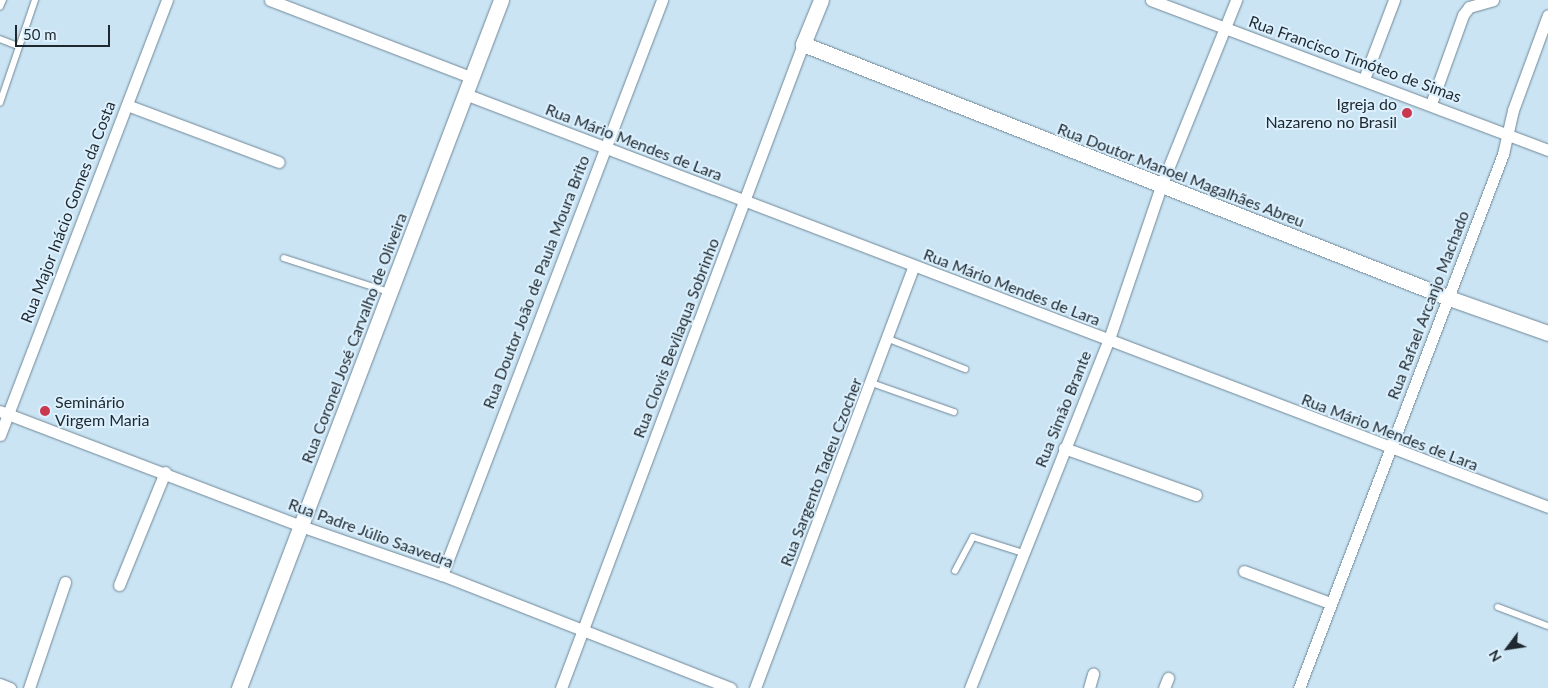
<!DOCTYPE html>
<meta charset="utf-8">
<style>
body{margin:0}
#map{position:relative;width:1548px;height:688px;overflow:hidden;background:#cae4f4;font-family:Lato,sans-serif}
div>[style]{position:absolute}
.roads{filter:drop-shadow(0 0 1px #708796) drop-shadow(0 0 1px #708796)}
.service>*{height:5.5px;margin:-2.75px;padding:0 2.75px;transform-origin:2.75px;border-radius:2.75px;background:#fff}
.minor>*{height:11px;margin:-5.5px;padding:0 5.5px;transform-origin:5.5px;border-radius:5.5px;background:#fff}
.tertiary>*{height:15px;margin:-7.5px;padding:0 7.5px;transform-origin:7.5px;border-radius:7.5px;background:#fff}
.dots>*{width:14px;height:14px;translate:-50% -50%;box-sizing:border-box;border:2px solid #dcf0fe;border-radius:50%}
span{translate:-50% -50%;white-space:nowrap;text-align:center;line-height:1.15;-webkit-text-stroke:4px #dcf0fe;paint-order:stroke}
.street-label{font-size:16px;color:#1e282e}
.poi-label{font-size:16px;color:#1e282e}
.right{translate:-100% -50%;text-align:right}
.left{translate:0 -50%;text-align:left}
.north{position:absolute;left:1483px;top:623px;width:50px;height:50px;-webkit-text-stroke:4px #dcf0fe;paint-order:stroke;rotate:239deg;font-size:14px;font-weight:700;line-height:20px;text-align:center;color:#1e282e}
.north::after{content:'';display:block;margin:auto;width:18px;height:22px;background:#1e282e;clip-path:polygon(50% 0,100% 100%,50% 72%,0 100%)}
.scale{position:absolute;left:15px;top:25px;width:95px;height:22px;box-sizing:border-box;border:2px solid #1e282e;border-top:0;padding-left:6px;font-size:15px;line-height:18px;white-space:nowrap;color:#1e282e;-webkit-text-stroke:4px #dcf0fe;paint-order:stroke}
</style>
<div id="map">
<div class="roads">
<div class="service">
<div style="left:0;top:7px;width:8px;rotate:-67deg"></div>
<div style="left:0;top:39px;width:19px;rotate:21deg"></div>
<div style="left:0;top:103px;width:109px;rotate:-71.2deg"></div>
<div style="left:284px;top:258px;width:110px;rotate:17.9deg"></div>
<div style="left:889px;top:339px;width:82px;rotate:21.5deg"></div>
<div style="left:872px;top:383px;width:87px;rotate:19.5deg"></div>
<div style="left:955px;top:571px;width:38px;rotate:-62deg"></div>
<div style="left:973px;top:537px;width:52px;rotate:17.7deg"></div>
<div style="left:1498px;top:607px;width:53px;rotate:20.8deg"></div>
</div>
<div class="minor">
<div style="left:270px;top:0;width:215px;rotate:21deg"></div>
<div style="left:1151px;top:0;width:424px;rotate:20.7deg"></div>
<div style="left:1364px;top:79px;width:85px;rotate:-69.2deg"></div>
<div style="left:465px;top:94px;width:1159px;rotate:20.87deg"></div>
<div style="left:1431px;top:104px;width:95px;rotate:-70.2deg"></div>
<div style="left:1463px;top:15px;width:10px;rotate:-53deg"></div>
<div style="left:1469px;top:7px;width:25px;rotate:-16deg"></div>
<div style="left:127px;top:105px;width:162px;rotate:20.6deg"></div>
<div style="left:0;top:411px;width:322px;rotate:20.9deg"></div>
<div style="left:301px;top:526px;width:149px;rotate:19.2deg"></div>
<div style="left:442px;top:575px;width:310px;rotate:21.4deg"></div>
<div style="left:0;top:435px;width:466px;rotate:-69deg"></div>
<div style="left:1064px;top:448px;width:140px;rotate:19.6deg"></div>
<div style="left:1244px;top:571px;width:92px;rotate:20.4deg"></div>
<div style="left:442px;top:575px;width:616px;rotate:-69.06deg"></div>
<div style="left:119px;top:585px;width:122px;rotate:-67.8deg"></div>
<div style="left:0;top:684px;width:11px;rotate:22deg"></div>
<div style="left:29px;top:688px;width:112px;rotate:-71.2deg"></div>
<div style="left:561px;top:688px;width:688px;rotate:-69.4deg"></div>
<div style="left:755px;top:688px;width:451px;rotate:-69.4deg"></div>
<div style="left:970px;top:688px;width:373px;rotate:-68.3deg"></div>
<div style="left:1108px;top:342px;width:165px;rotate:-71.2deg"></div>
<div style="left:1161px;top:186px;width:201px;rotate:-68deg"></div>
<div style="left:1089px;top:688px;width:15px;rotate:-74deg"></div>
<div style="left:1164px;top:688px;width:11px;rotate:-68deg"></div>
<div style="left:1299px;top:688px;width:572px;rotate:-69.09deg"></div>
<div style="left:1503px;top:154px;width:45px;rotate:-77.2deg"></div>
<div style="left:1513px;top:110px;width:101px;rotate:-69.8deg"></div>
</div>
<div class="tertiary">
<div style="left:821px;top:0;width:48px;rotate:112.2deg"></div>
<div style="left:803px;top:44px;width:694px;rotate:21.46deg"></div>
<div style="left:1449px;top:298px;width:105px;rotate:19.5deg"></div>
<div style="left:239px;top:688px;width:736px;rotate:-69.15deg"></div>
</div>
</div>
<div class="dots">
<div style="left:1407px;top:113px;background:#c9384d"></div>
<div style="left:45px;top:411px;background:#c9384d"></div>
</div>
<div class="street-label">
<span style="left:1355px;top:59px;rotate:20deg">Rua Francisco Timóteo de Simas</span>
<span style="left:634px;top:142px;rotate:21deg">Rua Mário Mendes de Lara</span>
<span style="left:1181px;top:175px;rotate:21deg">Rua Doutor Manoel Magalhães Abreu</span>
<span style="left:68px;top:212px;rotate:-69deg">Rua Major Inácio Gomes da Costa</span>
<span style="left:536px;top:282px;rotate:-69deg">Rua Doutor João de Paula Moura Brito</span>
<span style="left:1012px;top:287px;rotate:21deg">Rua Mário Mendes de Lara</span>
<span style="left:1428px;top:305px;rotate:-69deg">Rua Rafael Arcanjo Machado</span>
<span style="left:354px;top:338px;rotate:-69deg">Rua Coronel José Carvalho de Oliveira</span>
<span style="left:676px;top:338px;rotate:-69deg">Rua Clovis Bevilaqua Sobrinho</span>
<span style="left:1063px;top:409px;rotate:-68deg">Rua Simão Brante</span>
<span style="left:1390px;top:432px;rotate:21deg">Rua Mário Mendes de Lara</span>
<span style="left:821px;top:472px;rotate:-69deg">Rua Sargento Tadeu Czocher</span>
<span style="left:371px;top:533px;rotate:20deg">Rua Padre Júlio Saavedra</span>
</div>
<div class="poi-label">
<span class="right" style="left:1397px;top:113px">Igreja do<br>Nazareno no Brasil</span>
<span class="left" style="left:55px;top:411px">Seminário<br>Virgem Maria</span>
</div>
<div class="north">N</div>
<div class="scale">50 m</div>
</div>
